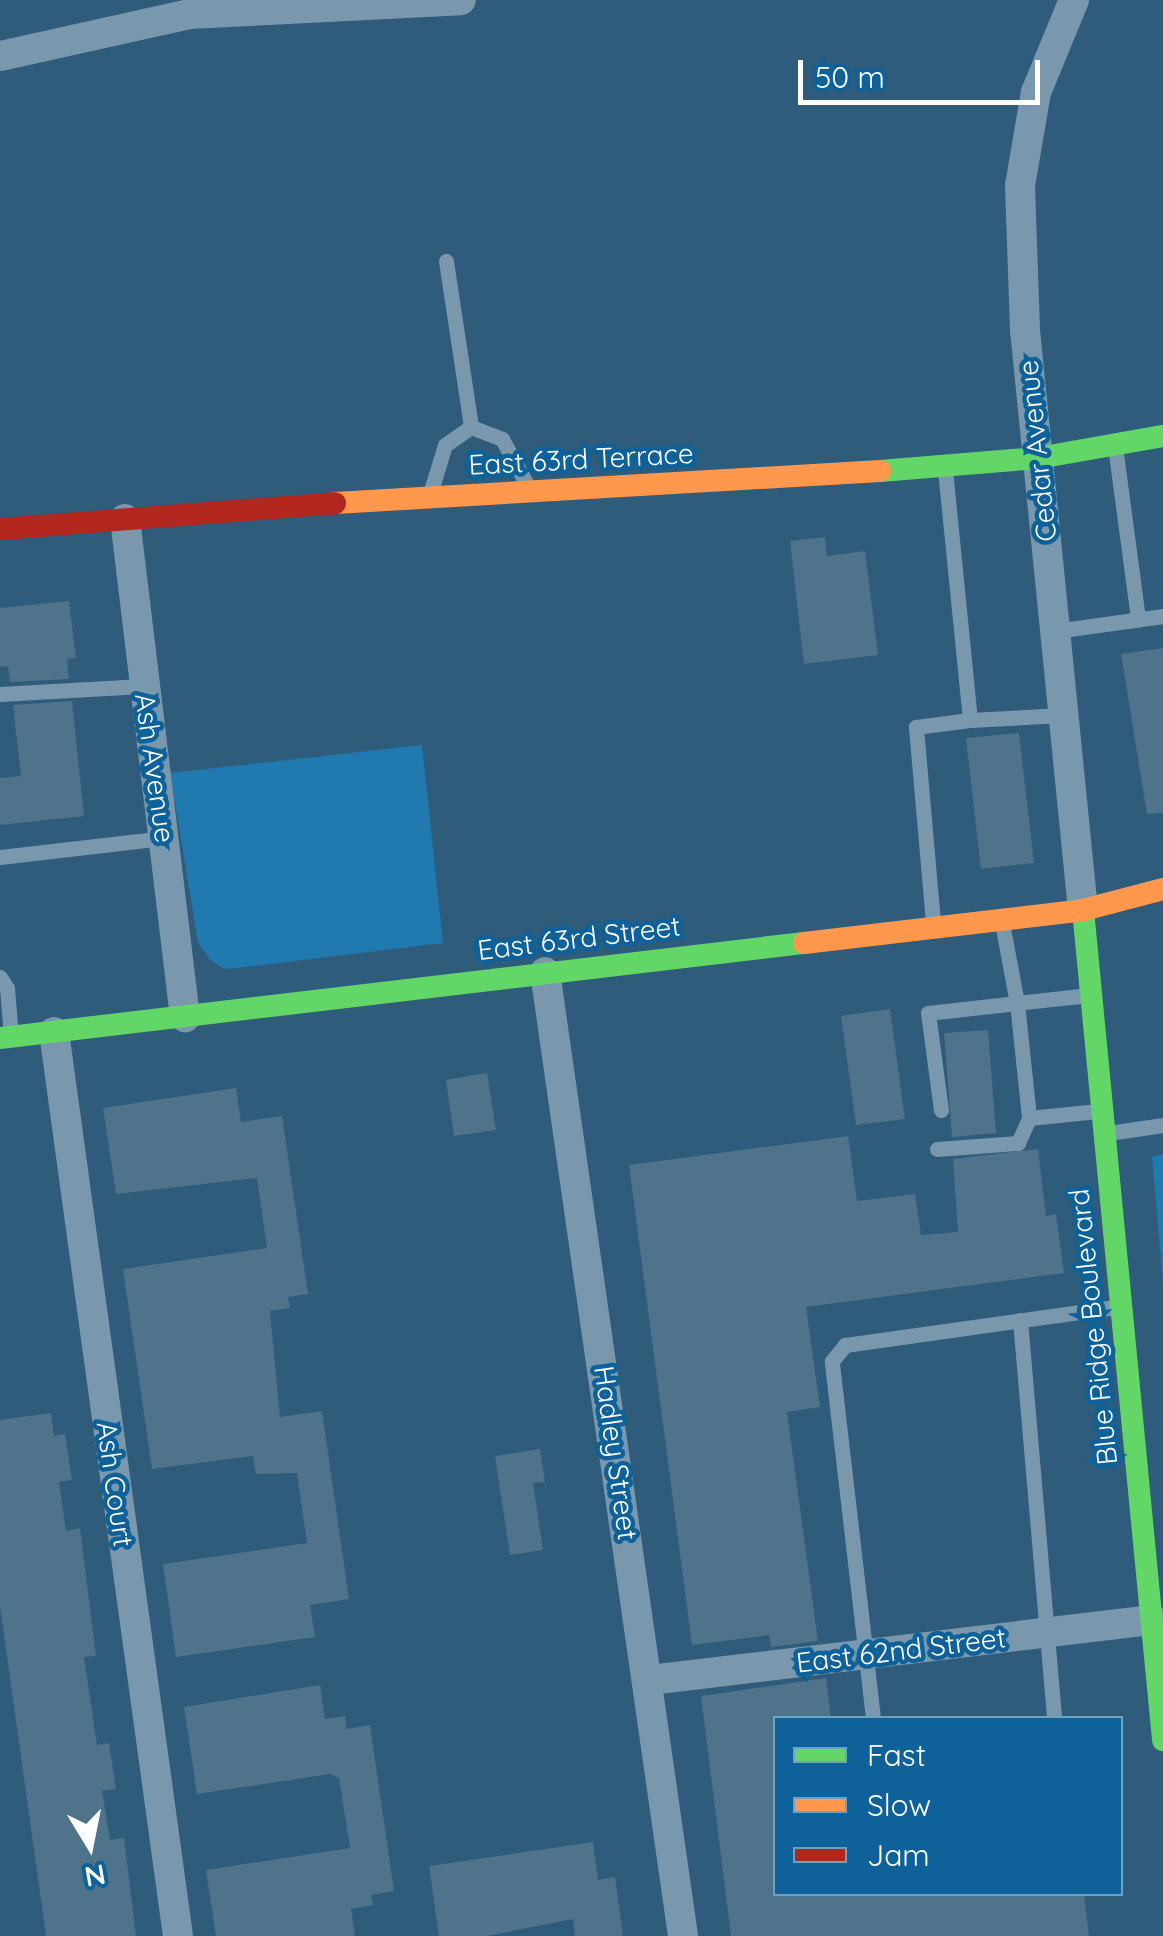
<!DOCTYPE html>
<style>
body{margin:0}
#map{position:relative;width:1163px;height:1936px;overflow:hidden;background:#2e5c7a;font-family:Quicksand,sans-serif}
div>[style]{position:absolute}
.green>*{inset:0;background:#2079af}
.building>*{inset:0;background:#4e738a}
.lane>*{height:15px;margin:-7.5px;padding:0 7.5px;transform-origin:7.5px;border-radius:7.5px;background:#7998ad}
.street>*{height:30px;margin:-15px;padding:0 15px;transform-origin:15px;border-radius:15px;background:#7998ad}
.fast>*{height:22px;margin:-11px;padding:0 11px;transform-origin:11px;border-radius:11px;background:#63d668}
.slow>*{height:22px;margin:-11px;padding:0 11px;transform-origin:11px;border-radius:11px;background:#ff974d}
.jam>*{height:22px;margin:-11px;padding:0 11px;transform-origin:11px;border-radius:11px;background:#b3261e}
span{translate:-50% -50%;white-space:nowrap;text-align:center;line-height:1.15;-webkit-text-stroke:9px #0f6299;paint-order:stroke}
.street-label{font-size:28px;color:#fff}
.legend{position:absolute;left:773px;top:1716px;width:350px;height:180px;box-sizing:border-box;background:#0f6299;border:2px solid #6fa1c2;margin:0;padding:12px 18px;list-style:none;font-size:30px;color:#fff}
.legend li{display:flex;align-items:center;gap:20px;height:50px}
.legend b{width:50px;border:2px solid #6fa1c2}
.north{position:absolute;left:40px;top:1796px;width:100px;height:100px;-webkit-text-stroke:8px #0f6299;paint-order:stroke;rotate:170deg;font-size:28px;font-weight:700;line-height:40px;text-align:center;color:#fff}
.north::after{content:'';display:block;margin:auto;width:35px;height:45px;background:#fff;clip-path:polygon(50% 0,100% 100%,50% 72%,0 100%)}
.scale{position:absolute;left:798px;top:60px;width:242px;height:45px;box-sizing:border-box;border:5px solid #fff;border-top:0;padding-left:12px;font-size:30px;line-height:35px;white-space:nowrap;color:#fff;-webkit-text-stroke:8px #0f6299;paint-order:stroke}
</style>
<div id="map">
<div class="green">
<div style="clip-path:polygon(422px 745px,443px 943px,245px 967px,225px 969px,210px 960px,198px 942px,170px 773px)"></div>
<div style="clip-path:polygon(1163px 1155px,1163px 1283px,1152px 1157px)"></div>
</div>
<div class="building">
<div style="clip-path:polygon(825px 537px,827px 556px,865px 551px,878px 655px,804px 664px,790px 541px)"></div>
<div style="clip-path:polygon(69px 601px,76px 658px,67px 659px,69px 679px,10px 682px,8px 666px,0 667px,0 608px)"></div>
<div style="clip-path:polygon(1163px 648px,1163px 813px,1147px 814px,1121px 654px)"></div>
<div style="clip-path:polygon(72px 701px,84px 816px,0 825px,0 778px,21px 776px,13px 705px)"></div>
<div style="clip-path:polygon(1019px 733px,1034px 863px,981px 869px,966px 738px)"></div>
<div style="clip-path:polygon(890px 1009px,905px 1119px,856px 1125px,841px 1016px)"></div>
<div style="clip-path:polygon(988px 1030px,996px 1133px,952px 1137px,944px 1033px)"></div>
<div style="clip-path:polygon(487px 1073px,496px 1130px,454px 1136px,446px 1080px)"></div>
<div style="clip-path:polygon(236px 1088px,241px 1122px,282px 1116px,308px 1294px,288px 1297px,290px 1308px,270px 1311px,280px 1417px,322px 1411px,349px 1599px,310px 1605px,315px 1637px,176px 1657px,163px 1564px,307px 1543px,297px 1473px,256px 1474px,253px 1456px,152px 1469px,123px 1269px,267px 1248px,257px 1178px,116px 1194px,103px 1108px)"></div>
<div style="clip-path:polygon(848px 1136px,857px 1201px,915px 1194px,921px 1235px,958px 1232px,953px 1159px,1038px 1149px,1046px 1216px,1056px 1214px,1064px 1273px,806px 1307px,820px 1407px,787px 1412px,818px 1641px,771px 1647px,769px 1635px,692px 1645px,629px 1165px)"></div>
<div style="clip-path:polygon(51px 1413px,54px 1436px,65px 1434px,72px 1480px,59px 1482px,66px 1531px,80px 1528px,96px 1656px,84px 1657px,97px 1745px,109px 1743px,116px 1789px,102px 1791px,110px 1840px,124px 1838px,136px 1936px,46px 1936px,0 1606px,0 1420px)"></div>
<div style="clip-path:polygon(540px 1449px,545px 1482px,533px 1483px,543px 1550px,510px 1555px,495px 1456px)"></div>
<div style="clip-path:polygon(826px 1678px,831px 1718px,776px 1718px,776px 1894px,1084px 1894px,1089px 1936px,731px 1936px,701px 1696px)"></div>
<div style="clip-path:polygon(320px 1685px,325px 1719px,345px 1716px,347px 1729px,370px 1725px,394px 1891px,371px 1895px,373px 1905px,351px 1909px,355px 1936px,216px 1936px,206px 1870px,350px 1848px,339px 1778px,330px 1774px,197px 1794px,184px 1707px)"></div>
<div style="clip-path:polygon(593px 1842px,598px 1880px,615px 1877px,623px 1936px,575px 1936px,573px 1919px,487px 1936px,439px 1936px,429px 1866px)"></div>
</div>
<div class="lane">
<div style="left:446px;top:261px;width:168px;rotate:81.4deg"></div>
<div style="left:1115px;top:446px;width:175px;rotate:82.4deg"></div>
<div style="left:430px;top:494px;width:51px;rotate:-73deg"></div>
<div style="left:445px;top:445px;width:32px;rotate:-35deg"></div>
<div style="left:471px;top:427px;width:33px;rotate:21deg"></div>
<div style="left:502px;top:439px;width:56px;rotate:61.1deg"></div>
<div style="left:1055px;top:631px;width:109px;rotate:-7.9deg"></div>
<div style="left:0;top:694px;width:143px;rotate:-3.2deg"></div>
<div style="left:970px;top:720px;width:93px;rotate:-3.1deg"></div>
<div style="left:0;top:857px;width:166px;rotate:-6.6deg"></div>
<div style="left:933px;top:922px;width:196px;rotate:-95deg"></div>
<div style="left:916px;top:727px;width:54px;rotate:-7.4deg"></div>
<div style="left:970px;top:720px;width:251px;rotate:-95.7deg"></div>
<div style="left:0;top:977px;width:13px;rotate:58deg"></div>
<div style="left:7px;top:988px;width:48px;rotate:85.2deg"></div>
<div style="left:1089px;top:995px;width:72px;rotate:173.7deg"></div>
<div style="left:1017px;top:1003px;width:116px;rotate:84deg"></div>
<div style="left:1029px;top:1118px;width:69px;rotate:-5.8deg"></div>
<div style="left:941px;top:1110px;width:98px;rotate:-97.6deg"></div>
<div style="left:928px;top:1013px;width:90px;rotate:-6.4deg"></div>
<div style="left:1017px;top:1003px;width:81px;rotate:-100.6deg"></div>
<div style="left:1108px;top:1133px;width:56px;rotate:-8.3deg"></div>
<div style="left:937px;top:1149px;width:81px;rotate:-4.2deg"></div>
<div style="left:1018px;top:1143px;width:27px;rotate:-66deg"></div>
<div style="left:1020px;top:1320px;width:399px;rotate:85.1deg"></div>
<div style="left:873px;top:1718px;width:359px;rotate:-96.6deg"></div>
<div style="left:832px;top:1361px;width:21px;rotate:-51deg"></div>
<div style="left:845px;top:1345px;width:275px;rotate:-8deg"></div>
</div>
<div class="street">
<div style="left:1074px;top:0;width:100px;rotate:112.4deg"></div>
<div style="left:1036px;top:92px;width:95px;rotate:99.7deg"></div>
<div style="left:1020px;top:186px;width:144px;rotate:88deg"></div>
<div style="left:1025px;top:330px;width:583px;rotate:84.29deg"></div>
<div style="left:0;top:56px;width:194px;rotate:-12.5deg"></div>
<div style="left:189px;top:14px;width:272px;rotate:-2.9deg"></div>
<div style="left:125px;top:519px;width:502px;rotate:83.13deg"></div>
<div style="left:545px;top:972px;width:974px;rotate:81.85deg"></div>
<div style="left:54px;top:1032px;width:912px;rotate:82.19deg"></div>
<div style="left:650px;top:1680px;width:506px;rotate:-6.82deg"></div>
</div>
<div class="fast">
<div style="left:880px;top:471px;width:159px;rotate:-4.7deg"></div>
<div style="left:1038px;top:458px;width:127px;rotate:-10deg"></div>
<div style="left:1083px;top:910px;width:834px;rotate:84.49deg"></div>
<div style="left:0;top:1038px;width:810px;rotate:-6.74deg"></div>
</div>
<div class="slow">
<div style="left:335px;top:503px;width:546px;rotate:-3.36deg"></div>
<div style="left:804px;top:943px;width:281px;rotate:-6.7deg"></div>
<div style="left:1083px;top:910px;width:83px;rotate:-14.7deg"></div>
</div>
<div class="jam">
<div style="left:0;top:529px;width:336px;rotate:-4.4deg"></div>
</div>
<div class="street-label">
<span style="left:1037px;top:451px;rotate:-96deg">Cedar Avenue</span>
<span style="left:581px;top:459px;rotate:-3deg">East 63rd Terrace</span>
<span style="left:155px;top:768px;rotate:82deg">Ash Avenue</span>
<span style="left:579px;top:938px;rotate:-7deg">East 63rd Street</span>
<span style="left:1093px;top:1327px;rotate:-96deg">Blue Ridge Boulevard</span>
<span style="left:616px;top:1453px;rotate:82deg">Hadley Street</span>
<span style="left:115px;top:1484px;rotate:82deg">Ash Court</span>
<span style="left:901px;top:1650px;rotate:-7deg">East 62nd Street</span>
</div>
<ul class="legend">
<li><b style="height:12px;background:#63d668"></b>Fast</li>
<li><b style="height:12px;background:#ff974d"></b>Slow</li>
<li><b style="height:12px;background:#b3261e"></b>Jam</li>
</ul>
<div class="north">N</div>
<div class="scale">50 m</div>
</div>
